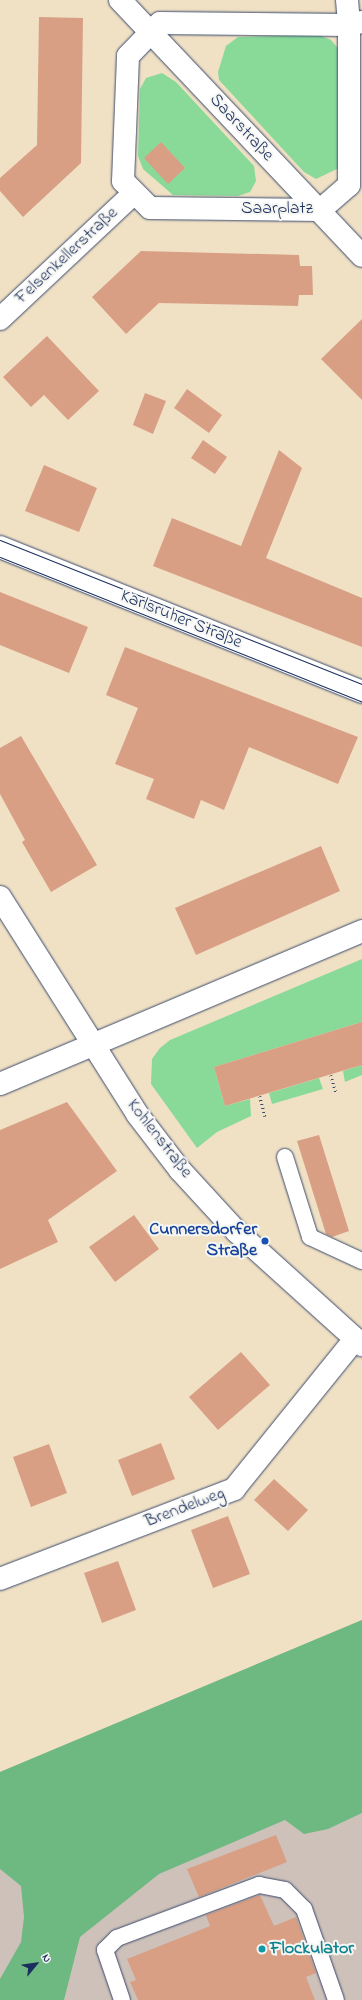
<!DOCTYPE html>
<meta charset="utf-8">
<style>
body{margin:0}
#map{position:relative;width:362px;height:2000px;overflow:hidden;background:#f0e1c5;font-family:"Indie Flower",sans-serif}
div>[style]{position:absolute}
.industrial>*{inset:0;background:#cec1ba}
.green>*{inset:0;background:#89d999}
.forest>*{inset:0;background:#6eb981}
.building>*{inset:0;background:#d99f84}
.path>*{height:2.5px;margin-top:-1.25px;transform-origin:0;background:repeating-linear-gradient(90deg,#3b4a6d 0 1px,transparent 0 4px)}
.roads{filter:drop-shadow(0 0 1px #3b4a6d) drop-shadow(0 0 1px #3b4a6d)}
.lane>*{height:16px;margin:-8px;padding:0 8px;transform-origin:8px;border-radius:8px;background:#fff}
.street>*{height:22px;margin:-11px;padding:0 11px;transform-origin:11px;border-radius:11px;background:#fff}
.secondary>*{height:22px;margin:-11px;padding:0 11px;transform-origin:11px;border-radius:11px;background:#fff}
.tram>*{height:1px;margin:-0.5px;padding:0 0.5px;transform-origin:0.5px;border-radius:0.5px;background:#1b2f5e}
.dots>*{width:11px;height:11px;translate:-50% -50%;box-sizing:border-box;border:2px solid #f6f6f2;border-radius:50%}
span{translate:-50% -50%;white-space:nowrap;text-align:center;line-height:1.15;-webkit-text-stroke:4px #f6f6f2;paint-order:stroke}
.street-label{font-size:18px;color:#1b2f5e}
.transit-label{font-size:18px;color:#164399;font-weight:700}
.right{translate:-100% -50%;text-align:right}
.culture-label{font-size:18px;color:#0d838f;font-weight:700}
.left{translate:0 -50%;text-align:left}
.north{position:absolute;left:16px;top:1944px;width:40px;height:40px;-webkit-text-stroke:3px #f6f6f2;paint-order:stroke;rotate:61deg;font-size:11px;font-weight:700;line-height:16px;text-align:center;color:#1b2f5e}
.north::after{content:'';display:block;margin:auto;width:14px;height:18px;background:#1b2f5e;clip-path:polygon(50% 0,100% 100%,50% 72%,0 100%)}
</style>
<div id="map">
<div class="industrial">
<div style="clip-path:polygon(362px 1620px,362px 2000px,0 2000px,0 1772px)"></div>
</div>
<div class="green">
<div style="clip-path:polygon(319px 35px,331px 40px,341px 52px,339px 168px,316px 179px,304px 172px,219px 80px,218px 72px,226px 46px,238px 37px)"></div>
<div style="clip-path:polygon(162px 73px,176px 82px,254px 166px,256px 181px,250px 192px,238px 196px,173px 195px,143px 169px,138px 156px,140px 89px,146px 78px)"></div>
<div style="clip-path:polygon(362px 959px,362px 1022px,214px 1067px,225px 1106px,250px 1099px,251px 1116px,217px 1132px,197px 1148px,151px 1084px,152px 1059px,160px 1048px,170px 1040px)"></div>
<div style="clip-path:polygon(362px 1065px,362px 1075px,345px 1082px,343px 1071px)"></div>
<div style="clip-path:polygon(319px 1078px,323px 1089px,272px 1104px,269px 1093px)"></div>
</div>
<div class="forest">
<div style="clip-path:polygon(362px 1620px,362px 1813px,328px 1829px,304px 1834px,285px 1820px,159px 1874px,80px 1937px,64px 2000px,0 2000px,0 1979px,21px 1942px,24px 1917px,21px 1886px,0 1869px,0 1772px)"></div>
</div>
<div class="building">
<div style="clip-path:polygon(39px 17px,83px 18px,81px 163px,23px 217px,0 191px,0 178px,37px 145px)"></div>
<div style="clip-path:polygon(161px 142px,185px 168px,168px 184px,144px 158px)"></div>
<div style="clip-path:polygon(141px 251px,299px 255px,300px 266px,312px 266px,313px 295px,299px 295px,298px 306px,159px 303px,126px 334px,92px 297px)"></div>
<div style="clip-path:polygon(362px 319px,362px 400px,321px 359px)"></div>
<div style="clip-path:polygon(47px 336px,99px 391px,68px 420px,44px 395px,31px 407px,3px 377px)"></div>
<div style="clip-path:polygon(187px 389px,222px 415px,209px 433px,174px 408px)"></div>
<div style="clip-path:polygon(145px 393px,166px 401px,153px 434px,133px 425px)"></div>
<div style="clip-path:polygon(203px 440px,227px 457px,215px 474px,191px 458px)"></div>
<div style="clip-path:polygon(279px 450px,302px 468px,266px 558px,362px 598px,362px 647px,153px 566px,172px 518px,241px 546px)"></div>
<div style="clip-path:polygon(44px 465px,97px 488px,79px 532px,25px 511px)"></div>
<div style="clip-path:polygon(0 592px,88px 627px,69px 673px,0 645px)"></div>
<div style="clip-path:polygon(125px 647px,358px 737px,338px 784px,249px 747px,224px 810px,201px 800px,194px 819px,146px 799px,154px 779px,115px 764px,138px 708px,106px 695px)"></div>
<div style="clip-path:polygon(21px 736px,97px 865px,51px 892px,22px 842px,25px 840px,0 794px,0 748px)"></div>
<div style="clip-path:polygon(321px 846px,340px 891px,196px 955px,175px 908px)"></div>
<div style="clip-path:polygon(362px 1022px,362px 1065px,225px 1106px,214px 1067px)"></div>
<div style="clip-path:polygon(67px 1102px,117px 1171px,48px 1220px,58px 1242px,0 1269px,0 1130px)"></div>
<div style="clip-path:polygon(319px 1135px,349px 1231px,332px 1237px,326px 1234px,297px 1141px)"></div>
<div style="clip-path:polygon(134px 1215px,159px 1249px,115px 1282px,89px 1247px)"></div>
<div style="clip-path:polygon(241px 1352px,270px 1385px,218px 1430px,189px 1397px)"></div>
<div style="clip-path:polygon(161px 1443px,175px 1479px,132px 1496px,118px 1460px)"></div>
<div style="clip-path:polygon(49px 1444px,67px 1493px,31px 1507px,13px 1457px)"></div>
<div style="clip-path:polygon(274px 1479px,308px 1510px,288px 1531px,254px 1500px)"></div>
<div style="clip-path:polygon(228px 1516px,250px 1574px,213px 1588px,191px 1530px)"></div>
<div style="clip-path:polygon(118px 1561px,136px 1610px,102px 1623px,84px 1573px)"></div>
<div style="clip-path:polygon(276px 1835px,287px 1862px,199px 1897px,187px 1869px)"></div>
<div style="clip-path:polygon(260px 1895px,274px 1926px,296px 1917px,316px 1973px,306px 1977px,315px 2000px,138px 2000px,130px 1982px,136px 1980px,127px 1959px,210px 1926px,206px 1915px)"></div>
</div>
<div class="path">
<div style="left:331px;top:1075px;width:19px;rotate:74deg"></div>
<div style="left:260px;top:1096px;width:21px;rotate:76deg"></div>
</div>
<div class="roads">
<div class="lane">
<div style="left:285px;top:1157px;width:84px;rotate:72.6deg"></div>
<div style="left:310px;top:1237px;width:57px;rotate:24.8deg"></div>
<div style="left:122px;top:2000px;width:53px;rotate:-108.8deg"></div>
<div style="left:105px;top:1950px;width:17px;rotate:-45deg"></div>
<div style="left:117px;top:1938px;width:152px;rotate:-20.5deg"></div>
<div style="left:259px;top:1885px;width:26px;rotate:11deg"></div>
<div style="left:285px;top:1890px;width:27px;rotate:45deg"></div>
<div style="left:304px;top:1909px;width:96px;rotate:70.6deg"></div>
</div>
<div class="street">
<div style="left:120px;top:0;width:352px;rotate:46.6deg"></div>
<div style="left:347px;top:0;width:25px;rotate:85deg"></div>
<div style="left:349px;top:25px;width:13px;rotate:-13deg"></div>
<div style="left:160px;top:23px;width:189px;rotate:0.6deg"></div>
<div style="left:349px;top:25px;width:160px;rotate:90deg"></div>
<div style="left:349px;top:185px;width:38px;rotate:139deg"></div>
<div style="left:320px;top:210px;width:170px;rotate:-179.3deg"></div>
<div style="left:150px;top:208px;width:38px;rotate:-135deg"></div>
<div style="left:123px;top:181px;width:125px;rotate:-87.7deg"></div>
<div style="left:128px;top:56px;width:46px;rotate:-45.9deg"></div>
<div style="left:0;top:319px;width:184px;rotate:-43.2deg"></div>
<div style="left:0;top:1084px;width:393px;rotate:-22.9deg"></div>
<div style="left:0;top:1579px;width:251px;rotate:-21deg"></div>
<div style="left:234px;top:1489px;width:193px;rotate:-51.1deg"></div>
</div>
<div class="secondary">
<div style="left:0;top:547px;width:390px;rotate:21.8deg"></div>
<div style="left:0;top:897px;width:257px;rotate:57.7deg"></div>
<div style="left:137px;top:1114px;width:71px;rotate:52.5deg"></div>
<div style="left:180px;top:1170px;width:84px;rotate:47.4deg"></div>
<div style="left:237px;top:1232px;width:169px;rotate:42.1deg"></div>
</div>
</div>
<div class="tram">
<div style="left:0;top:540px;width:390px;rotate:21.7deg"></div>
<div style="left:0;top:557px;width:390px;rotate:21.8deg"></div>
</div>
<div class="dots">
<div style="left:265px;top:1241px;background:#1a4fb4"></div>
<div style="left:262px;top:1949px;background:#0f9aa8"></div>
</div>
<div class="street-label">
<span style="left:241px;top:128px;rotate:47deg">Saarstraße</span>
<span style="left:277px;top:209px">Saarplatz</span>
<span style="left:67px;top:256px;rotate:-43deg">Felsenkellerstraße</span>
<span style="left:181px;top:620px;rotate:22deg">Karlsruher Straße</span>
<span style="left:159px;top:1139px;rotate:52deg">Kohlenstraße</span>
<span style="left:185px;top:1508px;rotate:-21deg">Brendelweg</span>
</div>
<div class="transit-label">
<span class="right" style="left:257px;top:1241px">Cunnersdorfer<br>Straße</span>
</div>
<div class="culture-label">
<span class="left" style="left:270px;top:1949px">Flockulator</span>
</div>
<div class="north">N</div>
</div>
